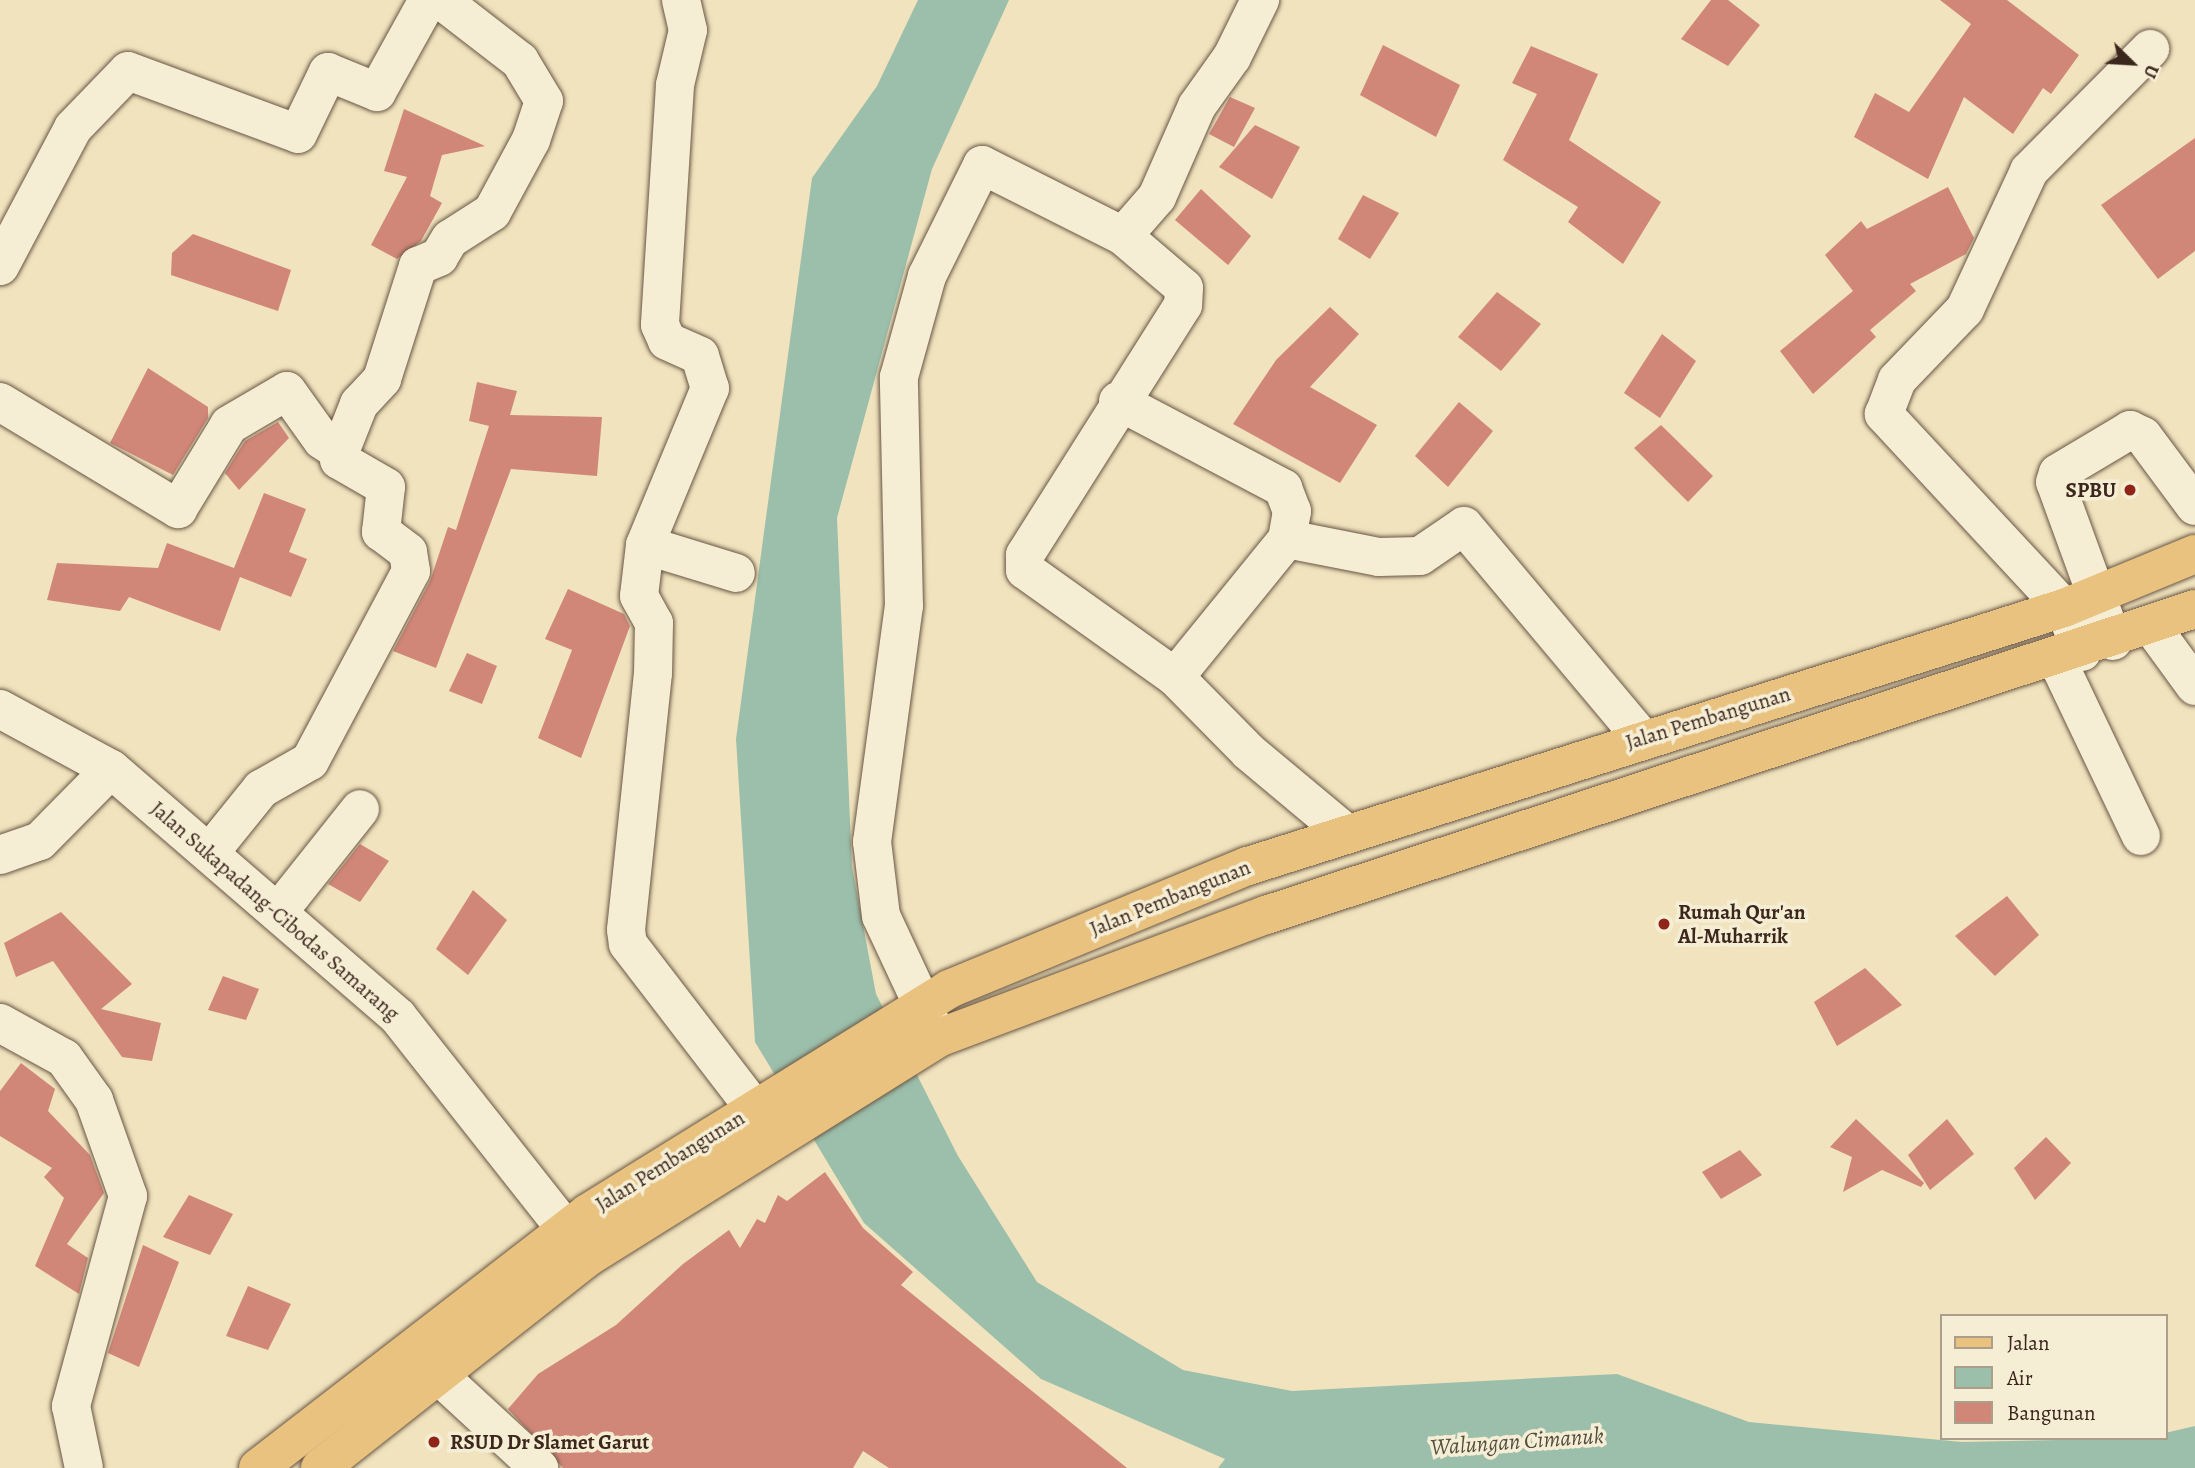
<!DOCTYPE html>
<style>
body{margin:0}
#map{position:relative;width:2195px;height:1468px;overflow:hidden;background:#f0e3bd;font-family:Alegreya,serif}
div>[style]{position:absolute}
.water>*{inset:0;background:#9bbfab}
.building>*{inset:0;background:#d18778}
.roads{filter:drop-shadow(0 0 2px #695645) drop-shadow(0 0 2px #695645)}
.minor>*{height:38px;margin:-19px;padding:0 19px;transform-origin:19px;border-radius:19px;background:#f5edd4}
.major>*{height:38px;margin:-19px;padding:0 19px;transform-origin:19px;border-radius:19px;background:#e8c27e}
.dots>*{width:19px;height:19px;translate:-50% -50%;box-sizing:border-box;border:4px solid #f5edd4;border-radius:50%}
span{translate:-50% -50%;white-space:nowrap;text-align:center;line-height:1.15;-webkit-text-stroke:7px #f5edd4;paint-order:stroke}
.poi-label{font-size:21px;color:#3c271d;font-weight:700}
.right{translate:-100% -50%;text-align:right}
.left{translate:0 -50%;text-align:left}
.street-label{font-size:21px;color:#3c271d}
.water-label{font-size:23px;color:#544d40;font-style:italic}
.legend{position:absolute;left:1940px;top:1314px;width:228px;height:126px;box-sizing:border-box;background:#f5edd4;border:2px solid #ab9e8b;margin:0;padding:9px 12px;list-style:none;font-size:21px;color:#3c271d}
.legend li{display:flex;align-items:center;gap:14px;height:35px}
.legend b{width:35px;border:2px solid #ab9e8b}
.north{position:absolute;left:2097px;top:28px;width:70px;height:70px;-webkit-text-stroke:5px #f5edd4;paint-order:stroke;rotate:114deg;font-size:19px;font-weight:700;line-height:28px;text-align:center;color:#3c271d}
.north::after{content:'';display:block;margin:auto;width:24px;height:32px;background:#3c271d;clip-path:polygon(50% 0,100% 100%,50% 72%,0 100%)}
</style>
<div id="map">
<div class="water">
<div style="clip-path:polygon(918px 0,1009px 0,932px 169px,837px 518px,852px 867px,876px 994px,958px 1156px,1037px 1282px,1183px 1370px,1292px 1391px,1617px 1374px,1749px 1422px,1962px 1442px,2165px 1438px,2165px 1433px,2195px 1426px,2195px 1468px,1218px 1468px,1225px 1459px,1041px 1379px,864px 1223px,755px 1042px,736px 739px,812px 178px,877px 86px)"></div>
</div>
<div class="building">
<div style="clip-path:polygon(1711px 0,1728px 0,1760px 25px,1728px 66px,1681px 39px)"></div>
<div style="clip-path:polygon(1940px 0,2007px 0,2079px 55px,2051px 94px,2043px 88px,2013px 134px,1964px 97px,1928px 179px,1854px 137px,1875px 93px,1909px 112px,1971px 24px)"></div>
<div style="clip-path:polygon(1383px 45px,1460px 85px,1436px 137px,1360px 95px)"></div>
<div style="clip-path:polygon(1531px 46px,1598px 74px,1569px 140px,1661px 202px,1623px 264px,1568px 222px,1578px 207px,1503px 160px,1537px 94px,1512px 83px)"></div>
<div style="clip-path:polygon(1230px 97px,1255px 108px,1234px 147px,1209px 134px)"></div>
<div style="clip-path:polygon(404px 109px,485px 146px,442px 155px,430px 196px,442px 203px,421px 241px,397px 259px,371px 245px,407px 177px,384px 171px)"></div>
<div style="clip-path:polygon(1255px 125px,1300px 147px,1272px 199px,1219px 167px)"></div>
<div style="clip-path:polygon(2195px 138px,2195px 251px,2158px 279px,2101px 205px)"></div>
<div style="clip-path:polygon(1948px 187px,1974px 238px,1966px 254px,1910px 284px,1916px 291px,1870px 330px,1876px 337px,1813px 394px,1780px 351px,1853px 291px,1825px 255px,1861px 221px,1867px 229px)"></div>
<div style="clip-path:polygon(1201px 189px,1251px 236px,1228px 265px,1175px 220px)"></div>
<div style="clip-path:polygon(1363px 195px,1399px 213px,1370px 259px,1338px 239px)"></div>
<div style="clip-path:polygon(193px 234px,291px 270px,278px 311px,171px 275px,172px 253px)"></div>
<div style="clip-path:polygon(1497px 292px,1541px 324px,1501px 371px,1458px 337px)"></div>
<div style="clip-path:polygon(1330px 307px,1359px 334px,1310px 387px,1377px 425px,1340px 483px,1233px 424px,1276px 360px)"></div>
<div style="clip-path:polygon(1662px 334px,1696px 361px,1660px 418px,1624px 393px)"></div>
<div style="clip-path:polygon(148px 368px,208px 407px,208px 418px,173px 475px,110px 443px)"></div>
<div style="clip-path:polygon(477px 382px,517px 391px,510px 415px,602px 417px,597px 476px,511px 469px,436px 668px,393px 651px,430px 581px,448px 527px,456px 530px,489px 426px,469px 421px)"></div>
<div style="clip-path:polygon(1459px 402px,1493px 431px,1448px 487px,1415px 456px)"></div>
<div style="clip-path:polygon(278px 422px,289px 438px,239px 490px,225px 473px,245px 441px)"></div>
<div style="clip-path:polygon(1661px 425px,1713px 476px,1688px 502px,1634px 448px)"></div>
<div style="clip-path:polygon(264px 493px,306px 509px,289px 552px,307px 559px,291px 597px,240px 577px,220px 631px,129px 597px,120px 611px,47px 600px,57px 563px,158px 568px,167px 543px,234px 568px)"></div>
<div style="clip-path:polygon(568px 589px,624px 614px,630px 626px,581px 758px,538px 738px,572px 650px,545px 639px)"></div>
<div style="clip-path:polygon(467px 653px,497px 666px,482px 704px,449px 691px)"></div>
<div style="clip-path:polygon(360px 844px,389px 861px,360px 902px,328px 884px)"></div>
<div style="clip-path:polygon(473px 890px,507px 920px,468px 975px,436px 949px)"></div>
<div style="clip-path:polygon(2007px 896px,2039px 935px,1995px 976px,1955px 936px)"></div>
<div style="clip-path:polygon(61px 912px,132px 984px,101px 1009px,161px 1023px,152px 1061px,122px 1057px,53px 961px,16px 977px,4px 943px)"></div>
<div style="clip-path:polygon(1865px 968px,1902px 1005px,1837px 1046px,1814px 1002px)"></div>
<div style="clip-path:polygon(223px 976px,259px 989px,246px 1020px,208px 1010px)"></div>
<div style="clip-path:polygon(21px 1063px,55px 1089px,48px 1111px,90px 1155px,104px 1193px,67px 1244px,88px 1258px,79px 1294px,35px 1266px,64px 1198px,44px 1177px,52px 1168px,0 1136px,0 1091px)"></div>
<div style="clip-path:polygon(1856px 1119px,1924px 1183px,1921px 1187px,1882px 1170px,1843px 1192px,1852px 1157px,1830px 1147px)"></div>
<div style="clip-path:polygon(1947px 1119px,1974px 1154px,1930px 1190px,1908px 1155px)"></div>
<div style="clip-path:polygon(2046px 1137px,2071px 1163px,2035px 1200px,2014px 1168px)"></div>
<div style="clip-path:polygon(1740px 1150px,1762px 1175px,1721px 1199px,1702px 1172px)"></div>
<div style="clip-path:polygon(825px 1172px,863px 1228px,913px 1272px,901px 1285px,1127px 1468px,889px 1468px,863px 1451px,853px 1468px,563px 1468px,508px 1409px,538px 1374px,616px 1325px,683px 1264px,729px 1230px,740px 1248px,757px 1219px,765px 1223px,778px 1195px,787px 1201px)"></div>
<div style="clip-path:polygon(189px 1195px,233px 1214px,210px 1255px,163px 1237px)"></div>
<div style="clip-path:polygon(143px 1245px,179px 1262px,139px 1367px,108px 1353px)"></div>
<div style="clip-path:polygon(248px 1286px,291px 1304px,268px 1350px,226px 1336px)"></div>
</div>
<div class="roads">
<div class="minor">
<div style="left:681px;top:0;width:31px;rotate:77deg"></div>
<div style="left:688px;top:30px;width:57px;rotate:103.3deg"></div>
<div style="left:675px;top:85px;width:240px;rotate:93.6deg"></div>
<div style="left:660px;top:325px;width:17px;rotate:66deg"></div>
<div style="left:667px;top:341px;width:36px;rotate:24deg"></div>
<div style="left:700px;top:356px;width:34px;rotate:73deg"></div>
<div style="left:710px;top:388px;width:170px;rotate:112.5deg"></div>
<div style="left:645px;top:545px;width:51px;rotate:96.7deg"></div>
<div style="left:639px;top:596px;width:31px;rotate:61deg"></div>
<div style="left:654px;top:623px;width:50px;rotate:91.1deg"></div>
<div style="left:653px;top:673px;width:258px;rotate:96deg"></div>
<div style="left:626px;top:930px;width:14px;rotate:82deg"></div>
<div style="left:628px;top:944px;width:207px;rotate:52.5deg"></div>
<div style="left:1123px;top:236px;width:52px;rotate:-48.9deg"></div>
<div style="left:1157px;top:197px;width:99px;rotate:-66.3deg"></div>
<div style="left:1197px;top:106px;width:60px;rotate:-54.5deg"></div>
<div style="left:1232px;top:57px;width:64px;rotate:-63.8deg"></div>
<div style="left:0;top:266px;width:156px;rotate:-62.1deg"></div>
<div style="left:73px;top:128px;width:79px;rotate:-46deg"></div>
<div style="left:128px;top:71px;width:181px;rotate:20.3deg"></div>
<div style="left:298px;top:134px;width:69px;rotate:-64.2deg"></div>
<div style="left:328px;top:72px;width:53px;rotate:22.2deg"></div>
<div style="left:377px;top:92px;width:105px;rotate:-61deg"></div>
<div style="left:1118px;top:401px;width:187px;rotate:27.8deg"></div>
<div style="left:1283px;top:488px;width:25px;rotate:69deg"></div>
<div style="left:1292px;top:511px;width:28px;rotate:100deg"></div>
<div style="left:0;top:402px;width:208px;rotate:31deg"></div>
<div style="left:178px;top:509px;width:98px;rotate:-58.7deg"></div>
<div style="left:229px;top:425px;width:67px;rotate:-30.4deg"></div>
<div style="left:287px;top:391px;width:60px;rotate:54.5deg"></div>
<div style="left:322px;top:440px;width:22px;rotate:34deg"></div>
<div style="left:645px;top:545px;width:95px;rotate:17.1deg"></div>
<div style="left:2152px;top:627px;width:73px;rotate:53.9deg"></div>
<div style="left:2113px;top:641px;width:169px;rotate:-110deg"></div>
<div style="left:2055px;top:482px;width:9px;rotate:-72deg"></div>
<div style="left:2058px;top:473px;width:84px;rotate:-30.8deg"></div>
<div style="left:2130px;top:430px;width:14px;rotate:25deg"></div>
<div style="left:2143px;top:436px;width:87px;rotate:53.4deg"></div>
<div style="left:2082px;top:652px;width:48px;rotate:-112.2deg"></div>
<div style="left:2064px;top:608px;width:265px;rotate:-132.9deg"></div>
<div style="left:1884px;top:414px;width:36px;rotate:-69deg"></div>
<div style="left:1897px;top:380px;width:98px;rotate:-46.2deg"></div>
<div style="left:1965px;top:309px;width:152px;rotate:-65.1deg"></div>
<div style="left:2029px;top:171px;width:172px;rotate:-45.2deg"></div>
<div style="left:2057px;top:660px;width:195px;rotate:64.5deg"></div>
<div style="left:0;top:709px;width:126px;rotate:28.4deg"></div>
<div style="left:111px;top:769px;width:379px;rotate:40.8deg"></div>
<div style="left:398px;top:1017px;width:305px;rotate:51.7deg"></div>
<div style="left:1347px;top:834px;width:128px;rotate:-140.1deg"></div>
<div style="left:1249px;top:752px;width:105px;rotate:-134.6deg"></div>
<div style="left:1175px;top:677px;width:178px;rotate:-50.9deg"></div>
<div style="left:1287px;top:539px;width:94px;rotate:11.1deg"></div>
<div style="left:1379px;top:557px;width:41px;rotate:-1.4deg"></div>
<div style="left:1420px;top:556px;width:53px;rotate:-34.3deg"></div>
<div style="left:1464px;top:526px;width:277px;rotate:50deg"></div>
<div style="left:211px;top:851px;width:80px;rotate:-51.1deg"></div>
<div style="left:261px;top:789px;width:56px;rotate:-29.7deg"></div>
<div style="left:310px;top:761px;width:215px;rotate:-62deg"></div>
<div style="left:411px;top:571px;width:19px;rotate:-99deg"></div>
<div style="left:408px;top:552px;width:34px;rotate:-143deg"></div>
<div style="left:381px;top:532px;width:45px;rotate:-83.7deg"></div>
<div style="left:386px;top:487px;width:54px;rotate:-150.1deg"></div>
<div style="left:339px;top:460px;width:8px;rotate:-83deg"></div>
<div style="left:340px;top:452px;width:52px;rotate:-68.4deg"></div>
<div style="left:359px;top:404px;width:34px;rotate:-47deg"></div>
<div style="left:382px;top:379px;width:119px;rotate:-72.3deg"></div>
<div style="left:418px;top:266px;width:23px;rotate:-23deg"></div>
<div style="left:439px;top:257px;width:21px;rotate:-59deg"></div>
<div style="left:450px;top:239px;width:50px;rotate:-32.7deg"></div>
<div style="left:492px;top:212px;width:82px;rotate:-61.6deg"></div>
<div style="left:531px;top:140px;width:41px;rotate:-71.6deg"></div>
<div style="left:544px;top:101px;width:47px;rotate:-121deg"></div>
<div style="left:520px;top:61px;width:100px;rotate:-142.3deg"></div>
<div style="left:0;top:855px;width:42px;rotate:-19.3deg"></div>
<div style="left:40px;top:841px;width:101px;rotate:-45.4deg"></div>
<div style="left:279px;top:911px;width:130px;rotate:-51.5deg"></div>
<div style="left:0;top:1023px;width:73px;rotate:28.7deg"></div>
<div style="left:64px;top:1058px;width:52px;rotate:54.5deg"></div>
<div style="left:94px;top:1100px;width:102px;rotate:70.5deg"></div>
<div style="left:128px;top:1196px;width:218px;rotate:105.2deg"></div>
<div style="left:71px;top:1406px;width:63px;rotate:78.2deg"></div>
<div style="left:937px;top:1036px;width:132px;rotate:-115deg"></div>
<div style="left:881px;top:916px;width:75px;rotate:-96.9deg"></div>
<div style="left:872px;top:842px;width:238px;rotate:-82.3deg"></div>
<div style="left:904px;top:606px;width:229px;rotate:-91.3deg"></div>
<div style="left:899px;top:377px;width:105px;rotate:-74.5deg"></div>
<div style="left:927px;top:276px;width:124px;rotate:-63.6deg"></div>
<div style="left:982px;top:165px;width:158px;rotate:26.7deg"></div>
<div style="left:1123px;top:236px;width:80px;rotate:40.4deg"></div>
<div style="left:1184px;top:288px;width:17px;rotate:93deg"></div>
<div style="left:1183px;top:305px;width:296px;rotate:122.3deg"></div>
<div style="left:1025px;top:555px;width:15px;rotate:90deg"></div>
<div style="left:1025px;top:570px;width:184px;rotate:35.5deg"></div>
<div style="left:435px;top:1372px;width:142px;rotate:42.7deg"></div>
</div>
<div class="major">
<div style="left:258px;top:1468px;width:417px;rotate:-37.7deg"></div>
<div style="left:588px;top:1213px;width:425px;rotate:-31.8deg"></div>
<div style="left:949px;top:989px;width:323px;rotate:-22.4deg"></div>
<div style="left:1248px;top:866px;width:856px;rotate:-17.55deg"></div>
<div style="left:2064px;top:608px;width:142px;rotate:-22.4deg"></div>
<div style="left:320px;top:1468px;width:341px;rotate:-38.2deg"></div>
<div style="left:588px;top:1257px;width:413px;rotate:-32deg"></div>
<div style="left:938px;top:1038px;width:350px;rotate:-20.6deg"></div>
<div style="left:1266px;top:915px;width:978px;rotate:-18.23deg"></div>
</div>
</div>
<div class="dots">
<div style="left:2130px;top:490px;background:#8f2418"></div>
<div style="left:1664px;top:924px;background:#8f2418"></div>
<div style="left:434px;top:1442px;background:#8f2418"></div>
</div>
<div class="poi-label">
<span class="right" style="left:2116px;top:490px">SPBU</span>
<span class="left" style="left:1678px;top:924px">Rumah Qur'an<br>Al-Muharrik</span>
<span class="left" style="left:450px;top:1442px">RSUD Dr Slamet Garut</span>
</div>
<div class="street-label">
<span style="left:1708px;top:718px;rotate:-17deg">Jalan Pembangunan</span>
<span style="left:1170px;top:898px;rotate:-22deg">Jalan Pembangunan</span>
<span style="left:275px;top:911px;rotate:41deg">Jalan Sukapadang-Cibodas Samarang</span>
<span style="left:670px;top:1161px;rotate:-32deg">Jalan Pembangunan</span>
</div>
<div class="water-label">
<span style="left:1517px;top:1442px;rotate:-4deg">Walungan Cimanuk</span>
</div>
<ul class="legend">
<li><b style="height:9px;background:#e8c27e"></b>Jalan</li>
<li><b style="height:19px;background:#9bbfab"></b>Air</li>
<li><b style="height:19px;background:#d18778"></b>Bangunan</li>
</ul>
<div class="north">U</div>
</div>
